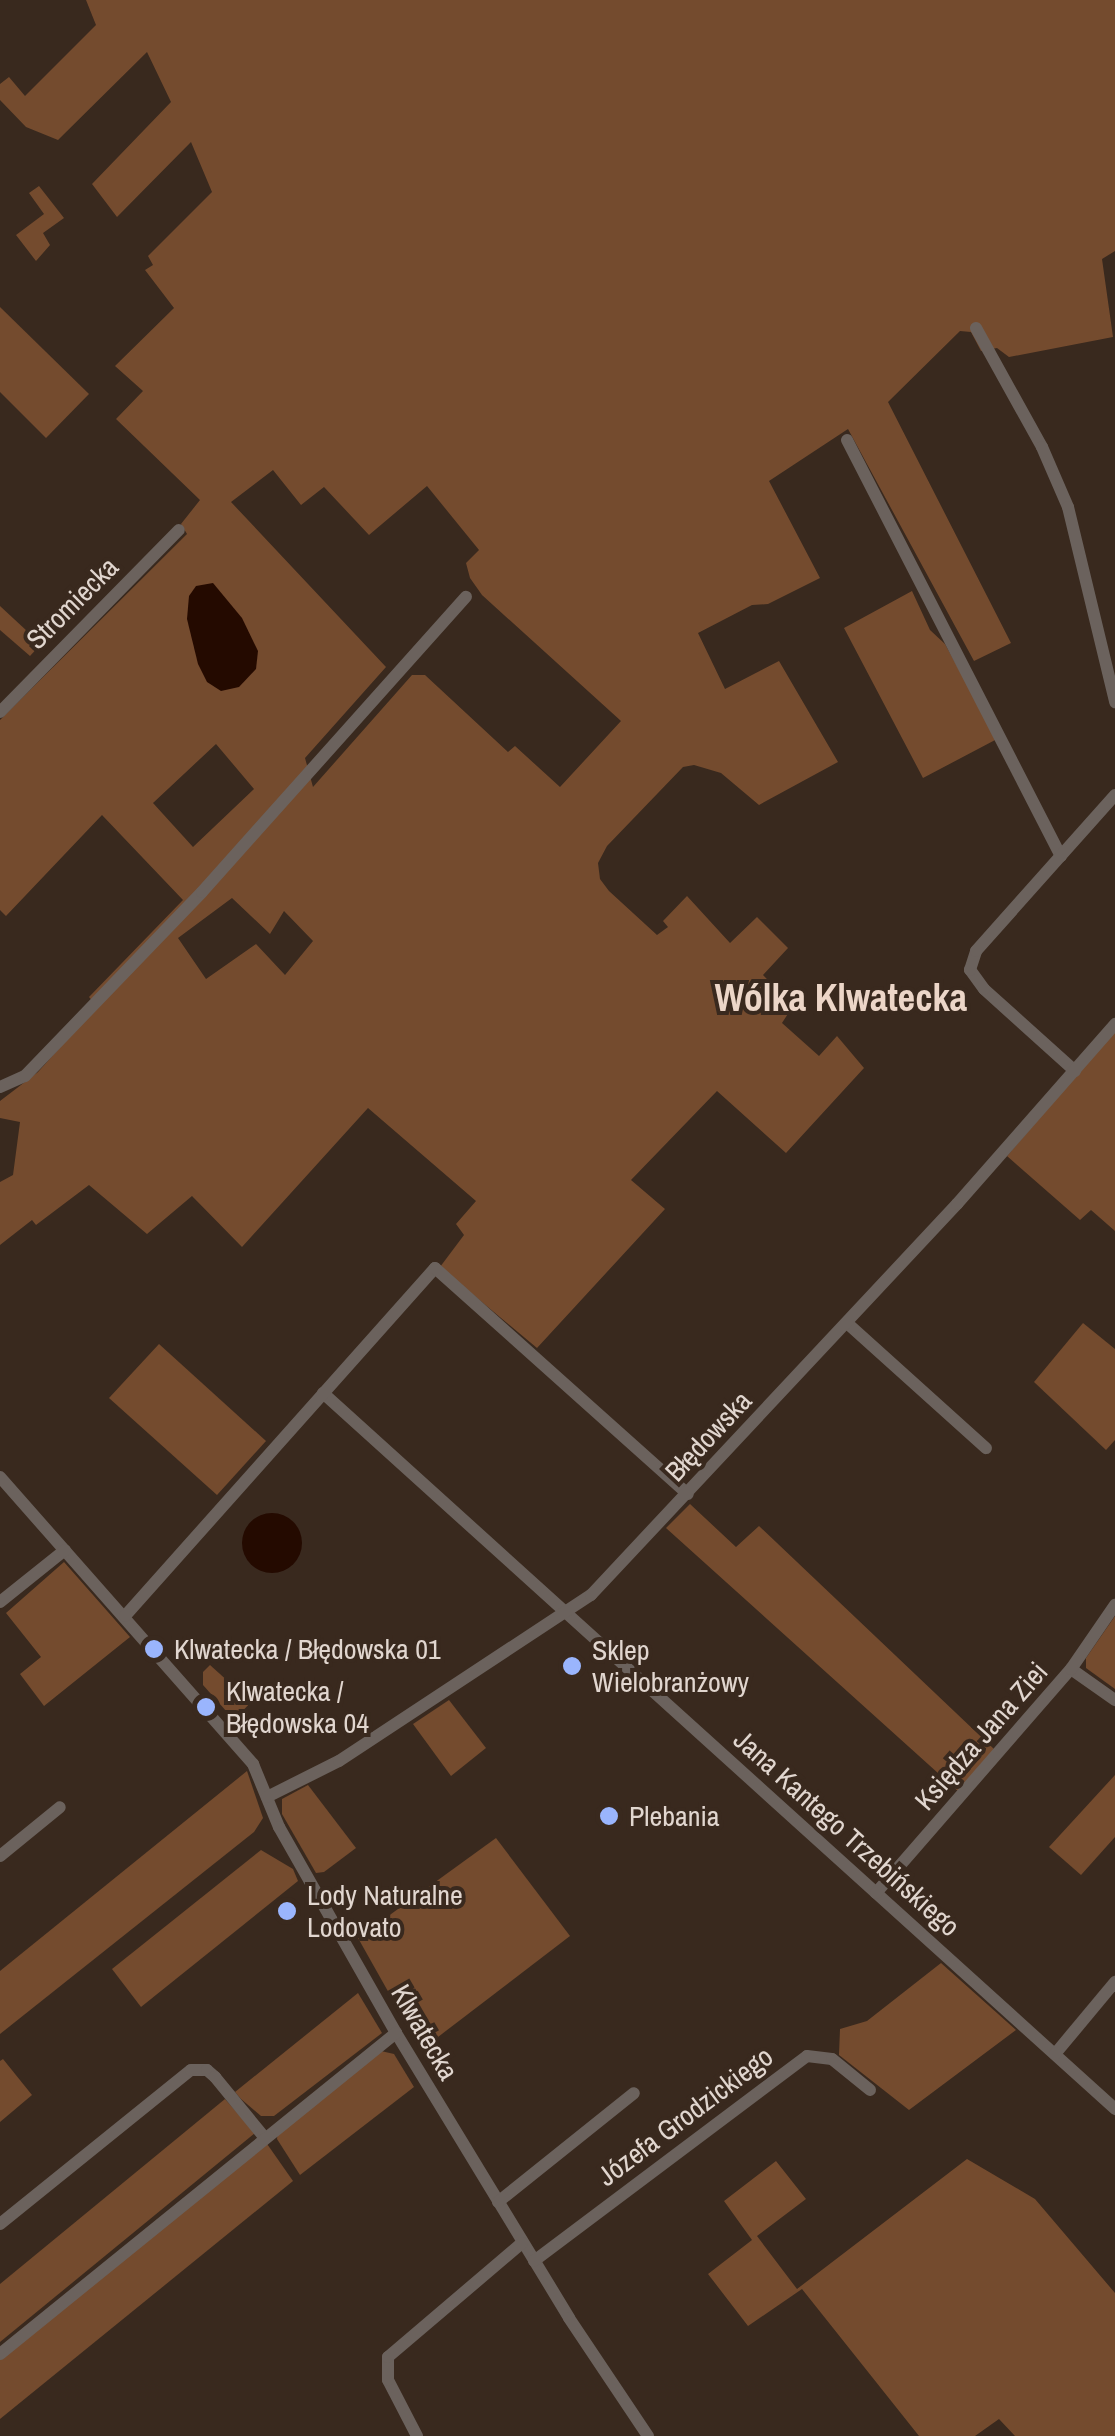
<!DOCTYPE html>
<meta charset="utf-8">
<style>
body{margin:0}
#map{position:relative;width:1115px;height:2436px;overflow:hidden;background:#39291e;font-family:"Archivo Narrow",sans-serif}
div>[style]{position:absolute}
.green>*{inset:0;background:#744b2e}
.water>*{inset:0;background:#240a00}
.round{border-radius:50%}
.minor>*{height:12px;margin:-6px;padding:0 6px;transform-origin:6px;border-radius:6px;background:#6b625d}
.dots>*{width:28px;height:28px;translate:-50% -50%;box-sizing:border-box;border:5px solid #39291e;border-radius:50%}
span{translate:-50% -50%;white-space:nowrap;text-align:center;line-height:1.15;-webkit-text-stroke:8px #39291e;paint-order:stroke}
.street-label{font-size:28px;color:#e1d6cf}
.poi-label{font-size:28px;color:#e1d6cf}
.left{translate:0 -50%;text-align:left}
.district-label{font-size:38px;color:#ecd6c8;font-weight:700}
</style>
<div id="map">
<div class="green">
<div style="clip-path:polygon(evenodd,86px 0,1115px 0,1115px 251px,1102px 259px,1113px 337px,1009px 357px,997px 348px,981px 351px,971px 332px,960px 331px,888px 402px,1011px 643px,974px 661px,848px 429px,769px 481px,820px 578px,768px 604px,752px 605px,698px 633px,725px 689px,779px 661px,838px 762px,759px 805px,721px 773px,694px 765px,683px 767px,607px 846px,598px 863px,600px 879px,609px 891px,657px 935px,668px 927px,663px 921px,687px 896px,730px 943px,757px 917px,788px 948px,763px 975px,793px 1006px,782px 1023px,819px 1056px,837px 1036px,864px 1068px,786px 1153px,717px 1091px,631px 1180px,665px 1209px,537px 1348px,440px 1267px,464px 1235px,456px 1224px,476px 1201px,368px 1108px,242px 1247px,192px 1196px,147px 1234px,89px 1185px,36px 1225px,32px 1220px,0 1245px,0 1182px,13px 1175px,20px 1122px,0 1118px,0 1101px,38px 1072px,97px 1006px,89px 997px,183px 900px,102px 815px,6px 916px,0 910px,0 720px,187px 534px,181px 524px,200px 500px,116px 419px,143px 391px,115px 366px,174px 308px,145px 270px,153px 265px,148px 256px,212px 192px,191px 142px,117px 217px,92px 184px,171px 102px,147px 52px,58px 140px,26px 127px,0 100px,0 84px,9px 77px,25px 96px,96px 25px,86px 0,273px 470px,301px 505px,324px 487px,369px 535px,427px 486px,479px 550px,466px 563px,470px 578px,482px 595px,621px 721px,560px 787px,515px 746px,508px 752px,425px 675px,412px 675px,313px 787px,305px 758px,386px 667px,231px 502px,273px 470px,86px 0,216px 744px,254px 789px,193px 847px,153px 803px,216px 744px,86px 0,232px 898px,270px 934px,284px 911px,313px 941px,285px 975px,256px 944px,206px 979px,178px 938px,232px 898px)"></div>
<div style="clip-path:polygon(39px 186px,64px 218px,43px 233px,50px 245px,36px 261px,16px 235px,44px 214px,29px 193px)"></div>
<div style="clip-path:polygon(0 307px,89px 394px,46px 438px,0 392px)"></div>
<div style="clip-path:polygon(912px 591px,930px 630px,945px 644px,997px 739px,923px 778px,844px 628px)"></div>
<div style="clip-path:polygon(0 606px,41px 644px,30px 656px,0 630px)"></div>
<div style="clip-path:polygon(1115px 1030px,1115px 1231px,1091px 1210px,1080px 1220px,1007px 1156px)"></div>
<div style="clip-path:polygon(1083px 1323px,1115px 1349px,1115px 1440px,1106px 1450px,1034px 1382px)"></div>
<div style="clip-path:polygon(159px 1344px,266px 1441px,217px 1495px,109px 1398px)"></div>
<div style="clip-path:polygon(690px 1504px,736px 1547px,759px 1526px,995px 1750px,959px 1792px,666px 1528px)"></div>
<div style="clip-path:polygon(64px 1562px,130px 1637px,44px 1706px,20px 1674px,41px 1657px,6px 1613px)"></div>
<div style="clip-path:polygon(1115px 1616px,1115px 1689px,1086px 1668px,1086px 1658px)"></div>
<div style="clip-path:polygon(210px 1665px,251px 1702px,238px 1716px,227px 1712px,203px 1685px,203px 1672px)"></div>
<div style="clip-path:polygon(449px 1700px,486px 1748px,451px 1776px,413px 1724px)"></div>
<div style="clip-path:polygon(247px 1771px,263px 1818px,254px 1832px,0 2034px,0 1971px)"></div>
<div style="clip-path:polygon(1115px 1775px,1115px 1837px,1081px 1875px,1049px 1847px)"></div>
<div style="clip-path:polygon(308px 1785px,356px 1848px,324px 1872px,316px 1873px,282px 1814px,282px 1799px)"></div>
<div style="clip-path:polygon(496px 1838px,570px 1936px,421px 2050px,358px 1938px)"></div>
<div style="clip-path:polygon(261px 1850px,293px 1869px,298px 1881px,141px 2007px,112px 1969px)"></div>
<div style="clip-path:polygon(941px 1963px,1016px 2030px,909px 2110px,839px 2055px,840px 2029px,867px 2021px)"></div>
<div style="clip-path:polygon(358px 1993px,382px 2033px,274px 2116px,261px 2116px,241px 2099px,235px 2092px)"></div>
<div style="clip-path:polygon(381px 2051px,394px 2054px,414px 2087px,300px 2175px,277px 2139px,278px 2129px)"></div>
<div style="clip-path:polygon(3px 2059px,32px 2095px,0 2122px,0 2061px)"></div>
<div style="clip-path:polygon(225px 2099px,255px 2133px,0 2342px,0 2284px)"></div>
<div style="clip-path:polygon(265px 2141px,293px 2181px,0 2419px,0 2355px)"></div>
<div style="clip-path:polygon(967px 2159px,1035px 2199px,1115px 2293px,1115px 2436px,1015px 2436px,999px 2419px,975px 2436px,919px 2436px,802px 2289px,748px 2326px,708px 2274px,752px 2240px,724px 2201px,776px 2161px,806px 2199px,757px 2236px,797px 2289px)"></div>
</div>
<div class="water">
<div style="clip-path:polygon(213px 583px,242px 618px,258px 651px,256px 669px,239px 687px,221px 691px,207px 682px,198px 664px,187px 619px,189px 596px,196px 586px)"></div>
<div class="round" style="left:242px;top:1513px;width:60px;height:60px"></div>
</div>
<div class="minor">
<div style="left:976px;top:328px;width:136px;rotate:61deg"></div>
<div style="left:1042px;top:447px;width:65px;rotate:66.6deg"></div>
<div style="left:1068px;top:507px;width:201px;rotate:76.4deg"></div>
<div style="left:847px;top:440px;width:468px;rotate:62.8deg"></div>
<div style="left:0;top:712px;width:255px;rotate:-45.5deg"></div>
<div style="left:1075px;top:1071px;width:122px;rotate:-138deg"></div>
<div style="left:984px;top:989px;width:24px;rotate:-126deg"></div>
<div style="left:970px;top:970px;width:20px;rotate:-72deg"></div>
<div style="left:976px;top:951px;width:209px;rotate:-48.3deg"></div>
<div style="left:0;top:1087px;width:27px;rotate:-24deg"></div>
<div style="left:25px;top:1076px;width:255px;rotate:-46.1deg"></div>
<div style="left:202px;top:892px;width:396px;rotate:-48.2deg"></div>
<div style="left:847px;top:1323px;width:187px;rotate:42deg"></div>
<div style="left:323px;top:1393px;width:1068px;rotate:42.11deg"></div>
<div style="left:0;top:1477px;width:383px;rotate:48.6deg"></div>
<div style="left:253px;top:1764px;width:68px;rotate:67.6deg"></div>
<div style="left:279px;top:1827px;width:237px;rotate:60.4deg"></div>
<div style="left:396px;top:2033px;width:333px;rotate:58.7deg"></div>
<div style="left:569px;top:2318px;width:142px;rotate:56.2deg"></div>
<div style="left:0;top:1602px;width:83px;rotate:-38.7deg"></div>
<div style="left:125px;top:1616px;width:466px;rotate:-48.3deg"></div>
<div style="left:435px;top:1268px;width:339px;rotate:41.8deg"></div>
<div style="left:1071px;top:1669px;width:54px;rotate:35.2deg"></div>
<div style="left:267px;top:1797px;width:80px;rotate:-26.6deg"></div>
<div style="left:339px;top:1761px;width:302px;rotate:-33.4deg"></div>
<div style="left:591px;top:1595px;width:536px;rotate:-46.89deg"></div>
<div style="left:957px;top:1204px;width:240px;rotate:-48.7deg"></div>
<div style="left:0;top:1856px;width:77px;rotate:-39.2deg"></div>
<div style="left:876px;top:1893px;width:297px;rotate:-49deg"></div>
<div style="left:1071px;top:1669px;width:78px;rotate:-55.5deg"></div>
<div style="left:1055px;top:2054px;width:94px;rotate:-50.2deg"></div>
<div style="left:498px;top:2202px;width:174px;rotate:-38.7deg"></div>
<div style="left:0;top:2224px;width:245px;rotate:-38.9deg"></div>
<div style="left:191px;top:2070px;width:16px"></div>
<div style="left:207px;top:2070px;width:11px;rotate:41deg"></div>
<div style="left:215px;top:2077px;width:79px;rotate:50.7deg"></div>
<div style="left:534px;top:2261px;width:341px;rotate:-36.9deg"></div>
<div style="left:807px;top:2056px;width:25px;rotate:7deg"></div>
<div style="left:832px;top:2059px;width:49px;rotate:39.2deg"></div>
<div style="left:0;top:2354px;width:510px;rotate:-39.03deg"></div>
<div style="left:417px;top:2436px;width:63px;rotate:-117.4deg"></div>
<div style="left:388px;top:2380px;width:23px;rotate:-90deg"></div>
<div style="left:388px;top:2357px;width:176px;rotate:-40.4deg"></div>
</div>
<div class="dots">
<div style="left:154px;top:1649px;background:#9ab5fd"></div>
<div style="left:572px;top:1666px;background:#9ab5fd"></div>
<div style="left:206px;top:1707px;background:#9ab5fd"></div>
<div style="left:609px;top:1816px;background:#9ab5fd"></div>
<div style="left:287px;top:1911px;background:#9ab5fd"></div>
</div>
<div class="street-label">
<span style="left:72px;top:603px;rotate:-45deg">Stromiecka</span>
<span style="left:708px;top:1436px;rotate:-47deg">Błędowska</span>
<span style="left:981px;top:1736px;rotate:-49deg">Księdza Jana Ziei</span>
<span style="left:847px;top:1833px;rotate:42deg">Jana Kantego Trzebińskiego</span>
<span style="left:425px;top:2032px;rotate:60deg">Klwatecka</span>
<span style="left:685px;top:2116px;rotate:-37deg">Józefa Grodzickiego</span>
</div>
<div class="poi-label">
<span class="left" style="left:174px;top:1649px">Klwatecka / Błędowska 01</span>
<span class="left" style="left:592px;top:1666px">Sklep<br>Wielobranżowy</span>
<span class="left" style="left:226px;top:1707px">Klwatecka /<br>Błędowska 04</span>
<span class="left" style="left:629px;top:1816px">Plebania</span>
<span class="left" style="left:307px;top:1911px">Lody Naturalne<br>Lodovato</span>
</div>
<div class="district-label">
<span style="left:841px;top:998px">Wólka Klwatecka</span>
</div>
</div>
